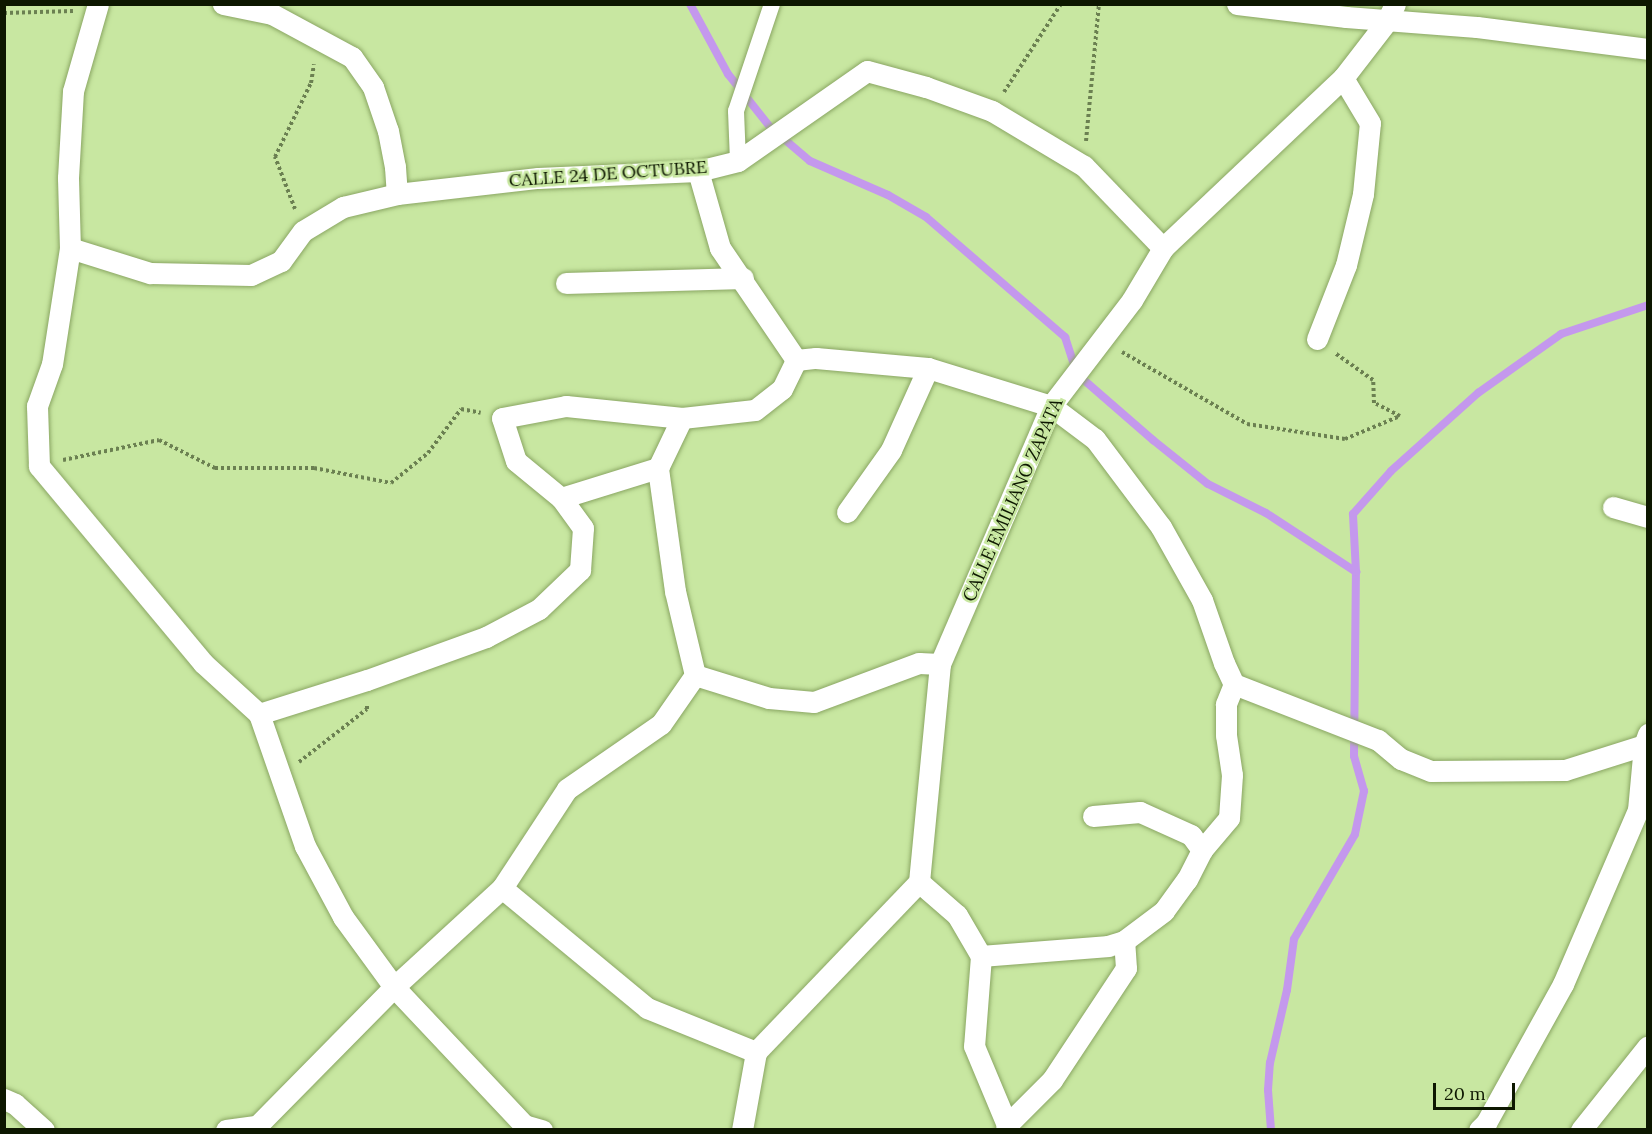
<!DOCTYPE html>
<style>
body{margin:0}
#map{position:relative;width:1652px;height:1134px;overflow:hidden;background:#c8e7a1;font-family:Lora,serif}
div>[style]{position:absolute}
.stream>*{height:8px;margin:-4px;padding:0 4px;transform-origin:4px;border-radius:4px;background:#c498ed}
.path>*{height:4px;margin-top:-2px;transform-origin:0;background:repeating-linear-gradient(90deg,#6b8051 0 3px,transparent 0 6px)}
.roads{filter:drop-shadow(0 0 2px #8aa663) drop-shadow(0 0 2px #8aa663)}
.pedestrian>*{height:16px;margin:-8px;padding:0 8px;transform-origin:8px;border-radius:8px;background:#fff}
.minor>*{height:21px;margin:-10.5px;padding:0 10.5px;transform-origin:10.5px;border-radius:10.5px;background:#fff}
span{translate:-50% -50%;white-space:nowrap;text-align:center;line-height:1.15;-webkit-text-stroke:5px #c8e7a1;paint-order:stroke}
.street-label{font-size:18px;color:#0d1700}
.frame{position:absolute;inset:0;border:6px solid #0d1700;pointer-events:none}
.scale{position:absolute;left:1433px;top:1083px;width:82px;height:27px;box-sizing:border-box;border:3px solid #0d1700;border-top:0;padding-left:8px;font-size:18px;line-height:21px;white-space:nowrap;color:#0d1700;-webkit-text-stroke:4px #c8e7a1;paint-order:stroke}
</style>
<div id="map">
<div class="stream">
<div style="left:690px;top:4px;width:80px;rotate:61.5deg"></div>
<div style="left:728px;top:74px;width:68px;rotate:51.6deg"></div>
<div style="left:770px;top:127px;width:52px;rotate:40.4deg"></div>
<div style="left:810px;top:161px;width:85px;rotate:23.6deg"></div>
<div style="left:888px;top:195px;width:44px;rotate:30.1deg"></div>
<div style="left:926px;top:217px;width:184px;rotate:40.8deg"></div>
<div style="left:1065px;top:337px;width:39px;rotate:72deg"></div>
<div style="left:1077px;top:374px;width:101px;rotate:41deg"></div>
<div style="left:1153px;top:440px;width:70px;rotate:38.7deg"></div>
<div style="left:1208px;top:484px;width:65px;rotate:26.6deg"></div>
<div style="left:1266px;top:513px;width:108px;rotate:33.2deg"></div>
<div style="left:1271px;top:1130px;width:40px;rotate:-94.3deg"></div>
<div style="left:1268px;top:1090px;width:27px;rotate:-86deg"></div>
<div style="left:1270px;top:1063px;width:75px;rotate:-76.9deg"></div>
<div style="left:1287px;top:990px;width:51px;rotate:-82.2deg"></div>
<div style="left:1294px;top:939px;width:121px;rotate:-59.8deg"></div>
<div style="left:1355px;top:834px;width:44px;rotate:-78.2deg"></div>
<div style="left:1364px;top:791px;width:36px;rotate:-106deg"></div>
<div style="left:1354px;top:756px;width:184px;rotate:-89.4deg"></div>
<div style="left:1356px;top:572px;width:58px;rotate:-93deg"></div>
<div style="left:1353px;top:514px;width:57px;rotate:-48.5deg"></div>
<div style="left:1391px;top:471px;width:117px;rotate:-41.9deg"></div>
<div style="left:1478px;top:393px;width:102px;rotate:-35.4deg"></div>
<div style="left:1561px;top:334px;width:92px;rotate:-18.4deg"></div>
</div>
<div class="path">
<div style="left:4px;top:13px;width:69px;rotate:-1.7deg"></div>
<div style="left:1004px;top:92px;width:105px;rotate:-57.1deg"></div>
<div style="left:1086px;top:141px;width:138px;rotate:-84.6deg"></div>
<div style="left:295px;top:209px;width:56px;rotate:-111deg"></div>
<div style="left:275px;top:157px;width:82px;rotate:-64.1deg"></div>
<div style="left:311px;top:83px;width:19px;rotate:-81deg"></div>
<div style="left:1122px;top:352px;width:144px;rotate:29.9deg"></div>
<div style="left:1247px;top:424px;width:99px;rotate:8.7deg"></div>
<div style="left:1345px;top:439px;width:60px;rotate:-22.7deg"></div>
<div style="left:1400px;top:416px;width:29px;rotate:-153deg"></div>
<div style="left:1374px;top:403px;width:23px;rotate:-92deg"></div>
<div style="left:1373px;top:380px;width:47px;rotate:-144.6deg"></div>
<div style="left:63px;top:460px;width:98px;rotate:-11.8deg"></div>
<div style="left:159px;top:440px;width:63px;rotate:26.6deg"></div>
<div style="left:215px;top:468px;width:99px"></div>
<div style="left:314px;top:468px;width:78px;rotate:11deg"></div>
<div style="left:391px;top:483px;width:48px;rotate:-39deg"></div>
<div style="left:428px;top:453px;width:55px;rotate:-53.1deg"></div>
<div style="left:461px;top:409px;width:20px;rotate:11deg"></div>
<div style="left:299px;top:762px;width:86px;rotate:-37.9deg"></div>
<div style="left:367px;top:709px;width:5px;rotate:-90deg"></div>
</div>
<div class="roads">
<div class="pedestrian">
<div style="left:738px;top:161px;width:50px;rotate:-92.3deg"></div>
<div style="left:736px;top:111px;width:113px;rotate:-71.4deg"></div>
</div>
<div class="minor">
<div style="left:98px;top:4px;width:91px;rotate:106deg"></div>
<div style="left:73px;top:91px;width:87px;rotate:93.3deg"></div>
<div style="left:68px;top:178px;width:70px;rotate:88.4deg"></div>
<div style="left:70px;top:248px;width:117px;rotate:98.8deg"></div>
<div style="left:52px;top:364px;width:45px;rotate:109.7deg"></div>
<div style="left:37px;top:406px;width:60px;rotate:88.1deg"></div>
<div style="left:39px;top:466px;width:256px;rotate:50.2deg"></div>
<div style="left:203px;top:663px;width:76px;rotate:42.3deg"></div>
<div style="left:259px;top:714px;width:140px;rotate:70.8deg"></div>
<div style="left:305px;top:846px;width:81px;rotate:61.8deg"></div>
<div style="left:343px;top:917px;width:87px;rotate:53.9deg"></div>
<div style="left:394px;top:987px;width:190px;rotate:46.7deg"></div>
<div style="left:524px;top:1125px;width:19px;rotate:16deg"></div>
<div style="left:223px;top:4px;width:50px;rotate:11.5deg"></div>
<div style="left:272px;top:14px;width:91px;rotate:28.3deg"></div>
<div style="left:352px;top:57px;width:37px;rotate:55deg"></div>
<div style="left:373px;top:87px;width:46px;rotate:71.2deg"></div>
<div style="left:388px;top:131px;width:37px;rotate:79deg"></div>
<div style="left:395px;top:167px;width:27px;rotate:86deg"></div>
<div style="left:1237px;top:4px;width:110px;rotate:6.8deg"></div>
<div style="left:1346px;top:17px;width:131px;rotate:4.4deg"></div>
<div style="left:1477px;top:27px;width:172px;rotate:7.3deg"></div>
<div style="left:698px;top:171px;width:80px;rotate:74.1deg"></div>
<div style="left:720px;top:248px;width:135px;rotate:55.8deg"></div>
<div style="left:70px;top:248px;width:84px;rotate:17.4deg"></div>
<div style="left:150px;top:273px;width:101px;rotate:1.1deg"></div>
<div style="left:251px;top:275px;width:33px;rotate:-25deg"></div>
<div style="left:281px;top:261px;width:37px;rotate:-54deg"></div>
<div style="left:303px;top:231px;width:47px;rotate:-31deg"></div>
<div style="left:343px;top:207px;width:56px;rotate:-13.5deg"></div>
<div style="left:397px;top:194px;width:142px;rotate:-6.5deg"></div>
<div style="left:538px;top:178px;width:160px;rotate:-2.5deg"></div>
<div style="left:698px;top:171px;width:41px;rotate:-14deg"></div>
<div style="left:738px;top:161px;width:157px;rotate:-34.9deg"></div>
<div style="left:867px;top:71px;width:61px;rotate:15.2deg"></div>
<div style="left:926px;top:87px;width:70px;rotate:20deg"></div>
<div style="left:992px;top:111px;width:107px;rotate:30.9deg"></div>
<div style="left:1084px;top:166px;width:114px;rotate:46.1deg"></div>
<div style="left:566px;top:283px;width:177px;rotate:-1.6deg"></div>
<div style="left:1317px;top:339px;width:79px;rotate:-68.6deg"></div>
<div style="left:1346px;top:265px;width:73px;rotate:-76.5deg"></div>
<div style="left:1363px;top:194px;width:71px;rotate:-84.4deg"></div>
<div style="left:1370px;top:123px;width:52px;rotate:-121deg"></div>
<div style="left:796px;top:360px;width:20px;rotate:-6deg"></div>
<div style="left:816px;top:358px;width:112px;rotate:5.1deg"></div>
<div style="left:928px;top:368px;width:129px;rotate:17.2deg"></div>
<div style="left:1051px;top:406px;width:55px;rotate:36.9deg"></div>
<div style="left:1095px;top:439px;width:110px;rotate:53.1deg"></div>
<div style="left:1161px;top:527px;width:84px;rotate:60.7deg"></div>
<div style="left:1202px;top:600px;width:67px;rotate:70.8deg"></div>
<div style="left:1224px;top:663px;width:23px;rotate:65deg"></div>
<div style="left:1234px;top:684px;width:22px;rotate:112deg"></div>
<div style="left:1226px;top:704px;width:31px;rotate:90deg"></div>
<div style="left:1226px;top:735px;width:40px;rotate:81.5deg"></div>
<div style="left:1232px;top:775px;width:43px;rotate:94deg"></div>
<div style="left:1229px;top:818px;width:42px;rotate:130.2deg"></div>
<div style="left:1202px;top:850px;width:33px;rotate:117deg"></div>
<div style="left:1187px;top:879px;width:39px;rotate:126deg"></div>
<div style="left:1164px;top:911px;width:50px;rotate:143.1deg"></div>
<div style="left:1124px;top:941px;width:17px;rotate:163deg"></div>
<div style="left:1108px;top:946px;width:127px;rotate:175.5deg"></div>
<div style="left:561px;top:498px;width:102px;rotate:-17.2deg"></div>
<div style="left:658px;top:468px;width:55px;rotate:-64.4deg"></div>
<div style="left:1613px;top:507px;width:36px;rotate:16deg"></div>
<div style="left:847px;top:512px;width:76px;rotate:-54.6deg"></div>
<div style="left:891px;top:450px;width:90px;rotate:-65.7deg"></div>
<div style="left:695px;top:675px;width:77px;rotate:17.3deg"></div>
<div style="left:769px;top:698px;width:45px;rotate:5.1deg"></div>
<div style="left:814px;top:702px;width:112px;rotate:-20.4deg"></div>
<div style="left:919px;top:663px;width:21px;rotate:3deg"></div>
<div style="left:1234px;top:684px;width:155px;rotate:21.3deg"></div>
<div style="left:1378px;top:740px;width:30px;rotate:40deg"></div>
<div style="left:1401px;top:759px;width:32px;rotate:22deg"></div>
<div style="left:1431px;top:771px;width:134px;rotate:-0.4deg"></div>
<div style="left:1565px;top:770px;width:83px;rotate:-17.6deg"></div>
<div style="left:259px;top:714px;width:113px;rotate:-17.5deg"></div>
<div style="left:367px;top:680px;width:127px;rotate:-19.9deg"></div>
<div style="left:486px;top:637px;width:60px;rotate:-27.8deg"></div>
<div style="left:539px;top:609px;width:57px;rotate:-43.6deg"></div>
<div style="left:580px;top:570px;width:42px;rotate:-85.9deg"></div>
<div style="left:583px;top:528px;width:37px;rotate:-126deg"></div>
<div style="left:561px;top:498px;width:58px;rotate:-140.6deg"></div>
<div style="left:516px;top:461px;width:45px;rotate:-108deg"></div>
<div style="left:502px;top:418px;width:65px;rotate:-10.6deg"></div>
<div style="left:566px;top:406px;width:117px;rotate:5.9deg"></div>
<div style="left:682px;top:418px;width:73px;rotate:-6.3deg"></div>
<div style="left:755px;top:410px;width:34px;rotate:-38deg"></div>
<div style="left:782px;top:389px;width:32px;rotate:-64deg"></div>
<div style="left:1093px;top:816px;width:47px;rotate:-4.9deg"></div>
<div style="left:1140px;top:812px;width:56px;rotate:24.3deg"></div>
<div style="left:1191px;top:835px;width:19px;rotate:54deg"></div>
<div style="left:919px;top:882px;width:219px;rotate:-84.5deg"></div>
<div style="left:940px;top:664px;width:281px;rotate:-66.7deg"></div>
<div style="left:1051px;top:406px;width:133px;rotate:-52.6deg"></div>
<div style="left:1132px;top:300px;width:61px;rotate:-59.2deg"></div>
<div style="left:1163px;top:248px;width:248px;rotate:-43.4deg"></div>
<div style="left:1343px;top:78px;width:72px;rotate:-52.3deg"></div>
<div style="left:1387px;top:21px;width:19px;rotate:-65deg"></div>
<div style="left:919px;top:882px;width:50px;rotate:41deg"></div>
<div style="left:957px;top:915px;width:48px;rotate:59.7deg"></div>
<div style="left:502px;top:888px;width:188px;rotate:39.6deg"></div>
<div style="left:647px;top:1008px;width:118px;rotate:22deg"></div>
<div style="left:981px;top:956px;width:90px;rotate:94.4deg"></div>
<div style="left:974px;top:1046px;width:86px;rotate:67.3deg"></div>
<div style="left:4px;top:1099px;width:12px;rotate:24deg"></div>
<div style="left:15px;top:1104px;width:39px;rotate:42deg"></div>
<div style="left:226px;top:1130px;width:28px;rotate:-8deg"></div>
<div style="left:253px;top:1130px;width:201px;rotate:-45.4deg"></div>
<div style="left:394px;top:987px;width:147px;rotate:-42.5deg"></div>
<div style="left:502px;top:888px;width:118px;rotate:-56.7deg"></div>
<div style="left:567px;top:789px;width:114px;rotate:-34.7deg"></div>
<div style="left:661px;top:724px;width:60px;rotate:-55.2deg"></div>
<div style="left:695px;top:675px;width:86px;rotate:-103.4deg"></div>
<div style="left:675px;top:591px;width:124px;rotate:-97.9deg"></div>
<div style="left:742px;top:1130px;width:79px;rotate:-79.8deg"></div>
<div style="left:756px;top:1052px;width:236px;rotate:-46.2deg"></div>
<div style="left:1006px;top:1130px;width:5px;rotate:-79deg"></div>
<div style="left:1007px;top:1125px;width:64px;rotate:-45deg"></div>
<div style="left:1052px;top:1080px;width:134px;rotate:-56.5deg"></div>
<div style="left:1126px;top:968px;width:27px;rotate:-94deg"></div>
<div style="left:1479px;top:1130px;width:10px;rotate:-45deg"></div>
<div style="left:1486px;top:1123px;width:159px;rotate:-61deg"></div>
<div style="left:1563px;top:984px;width:189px;rotate:-66.7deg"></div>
<div style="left:1638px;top:810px;width:65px;rotate:-84.7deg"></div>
<div style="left:1644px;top:745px;width:12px;rotate:-70deg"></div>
<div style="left:1581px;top:1130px;width:107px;rotate:-51.4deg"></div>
</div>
</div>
<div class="street-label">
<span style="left:608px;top:174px;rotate:-4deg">CALLE 24 DE OCTUBRE</span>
<span style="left:1013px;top:500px;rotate:-66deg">CALLE EMILIANO ZAPATA</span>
</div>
<div class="frame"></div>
<div class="scale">20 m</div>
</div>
